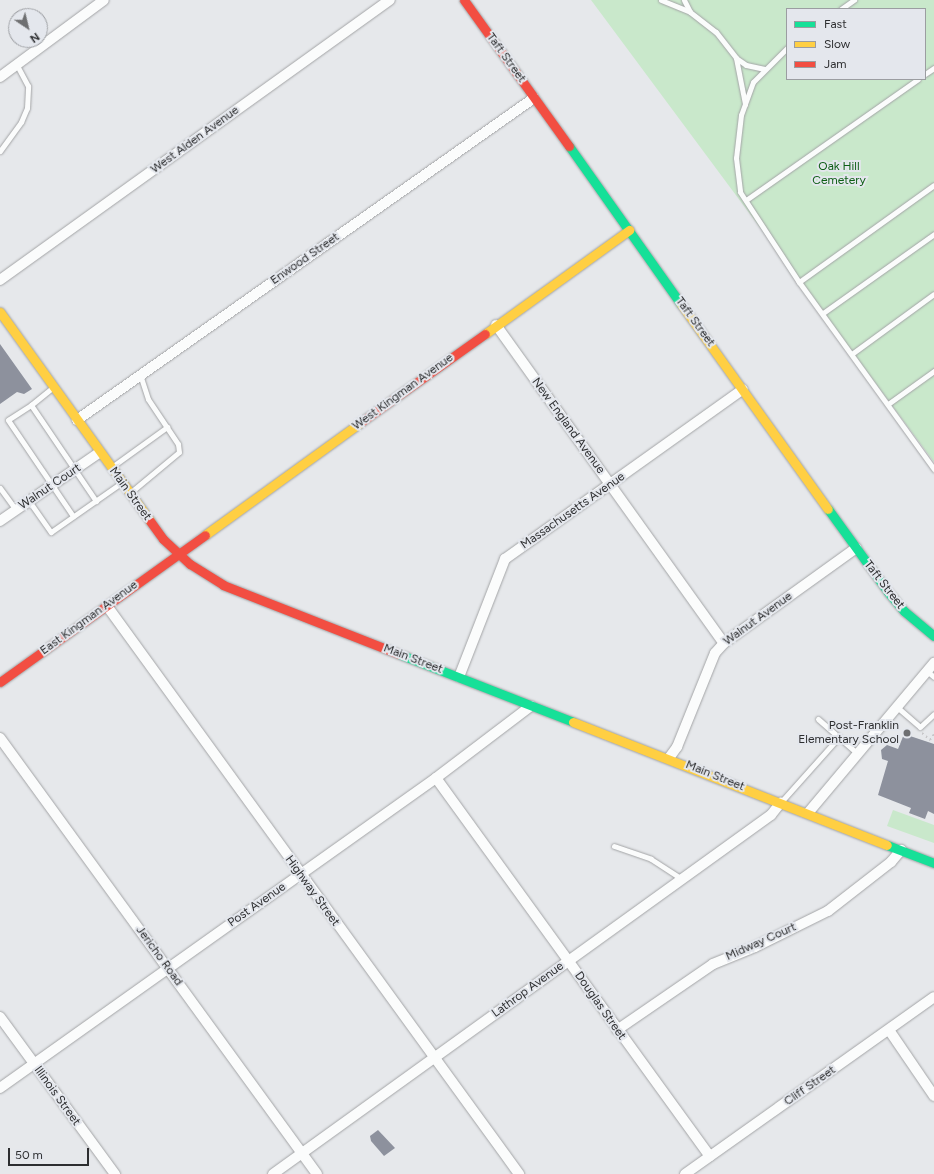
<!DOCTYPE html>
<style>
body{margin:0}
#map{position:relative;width:934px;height:1174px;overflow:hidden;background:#e6e8eb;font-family:Figtree,sans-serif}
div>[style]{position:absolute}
.green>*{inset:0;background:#c9e8cb}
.building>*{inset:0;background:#8d919d}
.path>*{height:2px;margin-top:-1px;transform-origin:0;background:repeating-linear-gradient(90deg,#c7c7c9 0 2px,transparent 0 5px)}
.roads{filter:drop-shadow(0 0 1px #a3a4a6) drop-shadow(0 0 1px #a3a4a6)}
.lane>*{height:5px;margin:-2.5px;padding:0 2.5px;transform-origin:2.5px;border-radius:2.5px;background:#fbfcfc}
.street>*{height:10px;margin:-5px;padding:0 5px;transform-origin:5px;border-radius:5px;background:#fbfcfc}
.fast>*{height:9px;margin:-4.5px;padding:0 4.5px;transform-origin:4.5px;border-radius:4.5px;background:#16e098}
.slow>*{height:9px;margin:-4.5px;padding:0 4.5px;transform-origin:4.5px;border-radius:4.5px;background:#ffcf43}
.jam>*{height:9px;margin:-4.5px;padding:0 4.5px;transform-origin:4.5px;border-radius:4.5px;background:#f24e42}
.dots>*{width:11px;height:11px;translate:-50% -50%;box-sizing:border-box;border:2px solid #e4e7ed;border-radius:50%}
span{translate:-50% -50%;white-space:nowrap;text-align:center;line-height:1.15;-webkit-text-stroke:4px #e4e7ed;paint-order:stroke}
.street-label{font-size:12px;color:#2d2e30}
.park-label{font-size:12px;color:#0d5e15}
.poi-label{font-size:12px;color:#2d2e30}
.right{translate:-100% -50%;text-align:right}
.legend{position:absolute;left:786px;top:8px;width:140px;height:72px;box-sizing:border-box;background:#e4e7ed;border:1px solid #9b9da1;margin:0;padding:5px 7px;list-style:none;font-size:12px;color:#2d2e30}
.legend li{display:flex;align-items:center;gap:8px;height:20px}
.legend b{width:20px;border:1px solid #9b9da1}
.north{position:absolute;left:8px;top:8px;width:40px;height:40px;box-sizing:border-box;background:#e4e7ed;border:1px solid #9b9da1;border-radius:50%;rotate:145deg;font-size:11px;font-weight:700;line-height:16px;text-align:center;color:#2d2e30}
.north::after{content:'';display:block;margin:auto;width:14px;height:18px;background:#6e6f71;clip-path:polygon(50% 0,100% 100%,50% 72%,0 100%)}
.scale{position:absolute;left:8px;top:1148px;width:81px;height:18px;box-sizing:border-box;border:2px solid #2d2e30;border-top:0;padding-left:5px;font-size:12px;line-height:14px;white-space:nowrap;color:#2d2e30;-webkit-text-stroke:3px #e4e7ed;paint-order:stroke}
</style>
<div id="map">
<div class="green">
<div style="clip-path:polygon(evenodd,591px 0,934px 0,934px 462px,591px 0,787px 9px,925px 9px,925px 79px,787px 79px,787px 9px)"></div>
<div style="clip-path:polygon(893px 810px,934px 825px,934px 843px,887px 826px)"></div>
</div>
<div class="building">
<div style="clip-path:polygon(0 344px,32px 389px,24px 394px,17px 392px,0 404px)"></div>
<div style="clip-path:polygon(904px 734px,934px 744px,934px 814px,928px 811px,925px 819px,909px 813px,911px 808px,878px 795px,888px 761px,882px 759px,881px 750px,887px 745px,898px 749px)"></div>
<div style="clip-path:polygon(378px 1130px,395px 1148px,384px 1156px,371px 1141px,370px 1136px)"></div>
</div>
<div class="path">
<div style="left:922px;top:733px;width:11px;rotate:41deg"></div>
<div style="left:930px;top:740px;width:7px;rotate:-56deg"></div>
</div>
<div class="roads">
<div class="lane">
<div style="left:661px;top:0;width:31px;rotate:22deg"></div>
<div style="left:690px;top:12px;width:33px;rotate:38deg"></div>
<div style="left:716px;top:32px;width:33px;rotate:52deg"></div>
<div style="left:736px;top:58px;width:47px;rotate:78.9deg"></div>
<div style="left:684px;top:0;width:13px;rotate:63deg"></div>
<div style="left:841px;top:9px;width:16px;rotate:-35deg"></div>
<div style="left:787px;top:48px;width:48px;rotate:135deg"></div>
<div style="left:753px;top:82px;width:35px;rotate:110deg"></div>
<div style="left:741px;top:115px;width:43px;rotate:96.6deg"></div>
<div style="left:736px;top:158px;width:34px;rotate:83deg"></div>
<div style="left:740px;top:192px;width:108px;rotate:56.8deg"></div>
<div style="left:799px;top:282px;width:231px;rotate:54.2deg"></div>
<div style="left:736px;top:58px;width:12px;rotate:35deg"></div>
<div style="left:746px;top:65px;width:19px;rotate:12deg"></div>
<div style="left:925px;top:74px;width:11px;rotate:-34deg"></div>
<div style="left:0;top:151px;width:36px;rotate:-54deg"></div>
<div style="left:21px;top:122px;width:15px;rotate:-67deg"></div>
<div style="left:27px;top:108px;width:22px;rotate:-87deg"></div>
<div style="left:28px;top:86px;width:24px;rotate:-118deg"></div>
<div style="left:746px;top:200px;width:210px;rotate:-35.1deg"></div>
<div style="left:799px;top:282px;width:166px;rotate:-35.7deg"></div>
<div style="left:823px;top:313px;width:136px;rotate:-35.4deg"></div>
<div style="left:853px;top:353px;width:100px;rotate:-36.1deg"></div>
<div style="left:52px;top:388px;width:27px;rotate:141deg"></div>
<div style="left:31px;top:405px;width:116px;rotate:55.9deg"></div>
<div style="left:888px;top:404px;width:57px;rotate:-35.7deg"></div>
<div style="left:31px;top:405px;width:27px;rotate:147deg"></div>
<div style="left:8px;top:420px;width:116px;rotate:55.9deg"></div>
<div style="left:113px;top:466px;width:67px;rotate:-35.8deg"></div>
<div style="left:0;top:488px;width:27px;rotate:54deg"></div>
<div style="left:131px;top:492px;width:62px;rotate:-39.8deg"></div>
<div style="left:179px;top:452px;width:8px;rotate:-97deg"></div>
<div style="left:178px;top:444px;width:54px;rotate:-123.7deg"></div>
<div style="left:148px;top:399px;width:25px;rotate:-108deg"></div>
<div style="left:29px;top:501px;width:38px;rotate:55deg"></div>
<div style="left:51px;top:532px;width:85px;rotate:-35deg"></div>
<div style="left:927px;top:671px;width:9px;rotate:41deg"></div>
<div style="left:897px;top:707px;width:30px;rotate:41deg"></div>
<div style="left:920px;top:727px;width:19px;rotate:-43deg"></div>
<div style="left:818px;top:719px;width:53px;rotate:41.2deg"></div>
<div style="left:781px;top:802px;width:87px;rotate:-48.3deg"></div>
<div style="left:614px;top:846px;width:39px;rotate:19deg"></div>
<div style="left:651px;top:859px;width:37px;rotate:33deg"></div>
</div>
<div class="street">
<div style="left:0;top:77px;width:129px;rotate:-36.5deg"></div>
<div style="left:0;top:280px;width:480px;rotate:-35.7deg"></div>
<div style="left:496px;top:325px;width:391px;rotate:54.4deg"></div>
<div style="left:77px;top:420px;width:559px;rotate:-35.17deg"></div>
<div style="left:0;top:521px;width:121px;rotate:-34.6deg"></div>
<div style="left:107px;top:606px;width:702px;rotate:54.04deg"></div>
<div style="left:459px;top:677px;width:127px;rotate:-68.7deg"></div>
<div style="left:505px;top:559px;width:292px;rotate:-35.5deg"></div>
<div style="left:0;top:738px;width:539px;rotate:53.98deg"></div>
<div style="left:669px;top:758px;width:14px;rotate:-54deg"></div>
<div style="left:677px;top:747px;width:101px;rotate:-68deg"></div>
<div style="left:715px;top:653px;width:13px;rotate:-48deg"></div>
<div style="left:724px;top:643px;width:163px;rotate:-35.7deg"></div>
<div style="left:436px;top:778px;width:467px;rotate:54.1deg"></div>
<div style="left:808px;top:813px;width:196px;rotate:-50deg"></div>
<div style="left:0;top:1017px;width:195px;rotate:53.8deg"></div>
<div style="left:617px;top:1030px;width:116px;rotate:-34.5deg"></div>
<div style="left:713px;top:964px;width:45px;rotate:-22deg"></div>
<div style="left:755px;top:947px;width:81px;rotate:-26.3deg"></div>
<div style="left:828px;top:911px;width:80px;rotate:-37.9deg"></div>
<div style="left:891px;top:862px;width:16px;rotate:-50deg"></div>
<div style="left:889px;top:1030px;width:80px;rotate:55.7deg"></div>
<div style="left:0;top:1088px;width:535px;rotate:-35.41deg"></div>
<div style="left:436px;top:778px;width:119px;rotate:-37.2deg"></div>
<div style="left:273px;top:1174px;width:614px;rotate:-35.79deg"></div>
<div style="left:771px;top:815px;width:16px;rotate:-52deg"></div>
<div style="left:685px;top:1174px;width:305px;rotate:-35.4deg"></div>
</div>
<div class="fast">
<div style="left:569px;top:146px;width:194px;rotate:54.7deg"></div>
<div style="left:828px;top:509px;width:102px;rotate:54.1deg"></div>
<div style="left:888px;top:592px;width:25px;rotate:50deg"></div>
<div style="left:904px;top:611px;width:39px;rotate:40deg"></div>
<div style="left:399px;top:654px;width:187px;rotate:21.3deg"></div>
<div style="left:887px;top:845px;width:50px;rotate:21deg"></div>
</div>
<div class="slow">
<div style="left:681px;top:304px;width:252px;rotate:54.4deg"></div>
<div style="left:0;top:312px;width:257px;rotate:54.3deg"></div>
<div style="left:485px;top:334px;width:178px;rotate:-35.8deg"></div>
<div style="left:205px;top:535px;width:193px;rotate:-35.9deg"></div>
<div style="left:573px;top:722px;width:337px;rotate:21.4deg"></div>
</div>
<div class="jam">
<div style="left:464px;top:0;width:180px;rotate:54.3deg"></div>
<div style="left:361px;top:422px;width:152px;rotate:-35.4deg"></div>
<div style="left:150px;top:521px;width:22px;rotate:54deg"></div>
<div style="left:163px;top:539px;width:37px;rotate:43deg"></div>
<div style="left:190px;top:564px;width:39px;rotate:32deg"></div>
<div style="left:223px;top:585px;width:189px;rotate:21.4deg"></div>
<div style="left:0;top:682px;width:252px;rotate:-35.6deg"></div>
</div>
</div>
<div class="dots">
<div style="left:907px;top:733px;background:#6e6f71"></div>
</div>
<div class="street-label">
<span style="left:506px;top:58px;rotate:54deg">Taft Street</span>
<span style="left:195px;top:140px;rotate:-36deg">West Alden Avenue</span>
<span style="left:305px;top:259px;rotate:-35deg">Enwood Street</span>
<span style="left:695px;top:322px;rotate:54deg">Taft Street</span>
<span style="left:403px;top:392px;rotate:-36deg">West Kingman Avenue</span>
<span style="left:568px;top:426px;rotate:54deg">New England Avenue</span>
<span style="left:50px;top:487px;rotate:-34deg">Walnut Court</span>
<span style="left:130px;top:494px;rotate:54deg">Main Street</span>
<span style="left:573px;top:511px;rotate:-35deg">Massachusetts Avenue</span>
<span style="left:884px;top:585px;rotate:52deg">Taft Street</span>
<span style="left:89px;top:618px;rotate:-36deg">East Kingman Avenue</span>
<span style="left:758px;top:619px;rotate:-36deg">Walnut Avenue</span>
<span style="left:413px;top:659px;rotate:21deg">Main Street</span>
<span style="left:715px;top:776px;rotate:22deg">Main Street</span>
<span style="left:312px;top:891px;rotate:54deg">Highway Street</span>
<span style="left:257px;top:905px;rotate:-35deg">Post Avenue</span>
<span style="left:761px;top:942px;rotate:-24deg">Midway Court</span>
<span style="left:159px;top:956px;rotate:54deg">Jericho Road</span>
<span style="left:528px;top:990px;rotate:-36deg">Lathrop Avenue</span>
<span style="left:600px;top:1006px;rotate:55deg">Douglas Street</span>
<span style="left:810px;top:1086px;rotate:-35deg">Cliff Street</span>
<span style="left:57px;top:1096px;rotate:54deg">Illinois Street</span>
</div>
<div class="park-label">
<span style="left:839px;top:174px">Oak Hill<br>Cemetery</span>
</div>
<div class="poi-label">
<span class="right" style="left:899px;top:733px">Post-Franklin<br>Elementary School</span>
</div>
<ul class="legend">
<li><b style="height:5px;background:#16e098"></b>Fast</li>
<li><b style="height:5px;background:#ffcf43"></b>Slow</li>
<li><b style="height:5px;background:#f24e42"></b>Jam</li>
</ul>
<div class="north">N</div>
<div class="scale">50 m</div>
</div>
